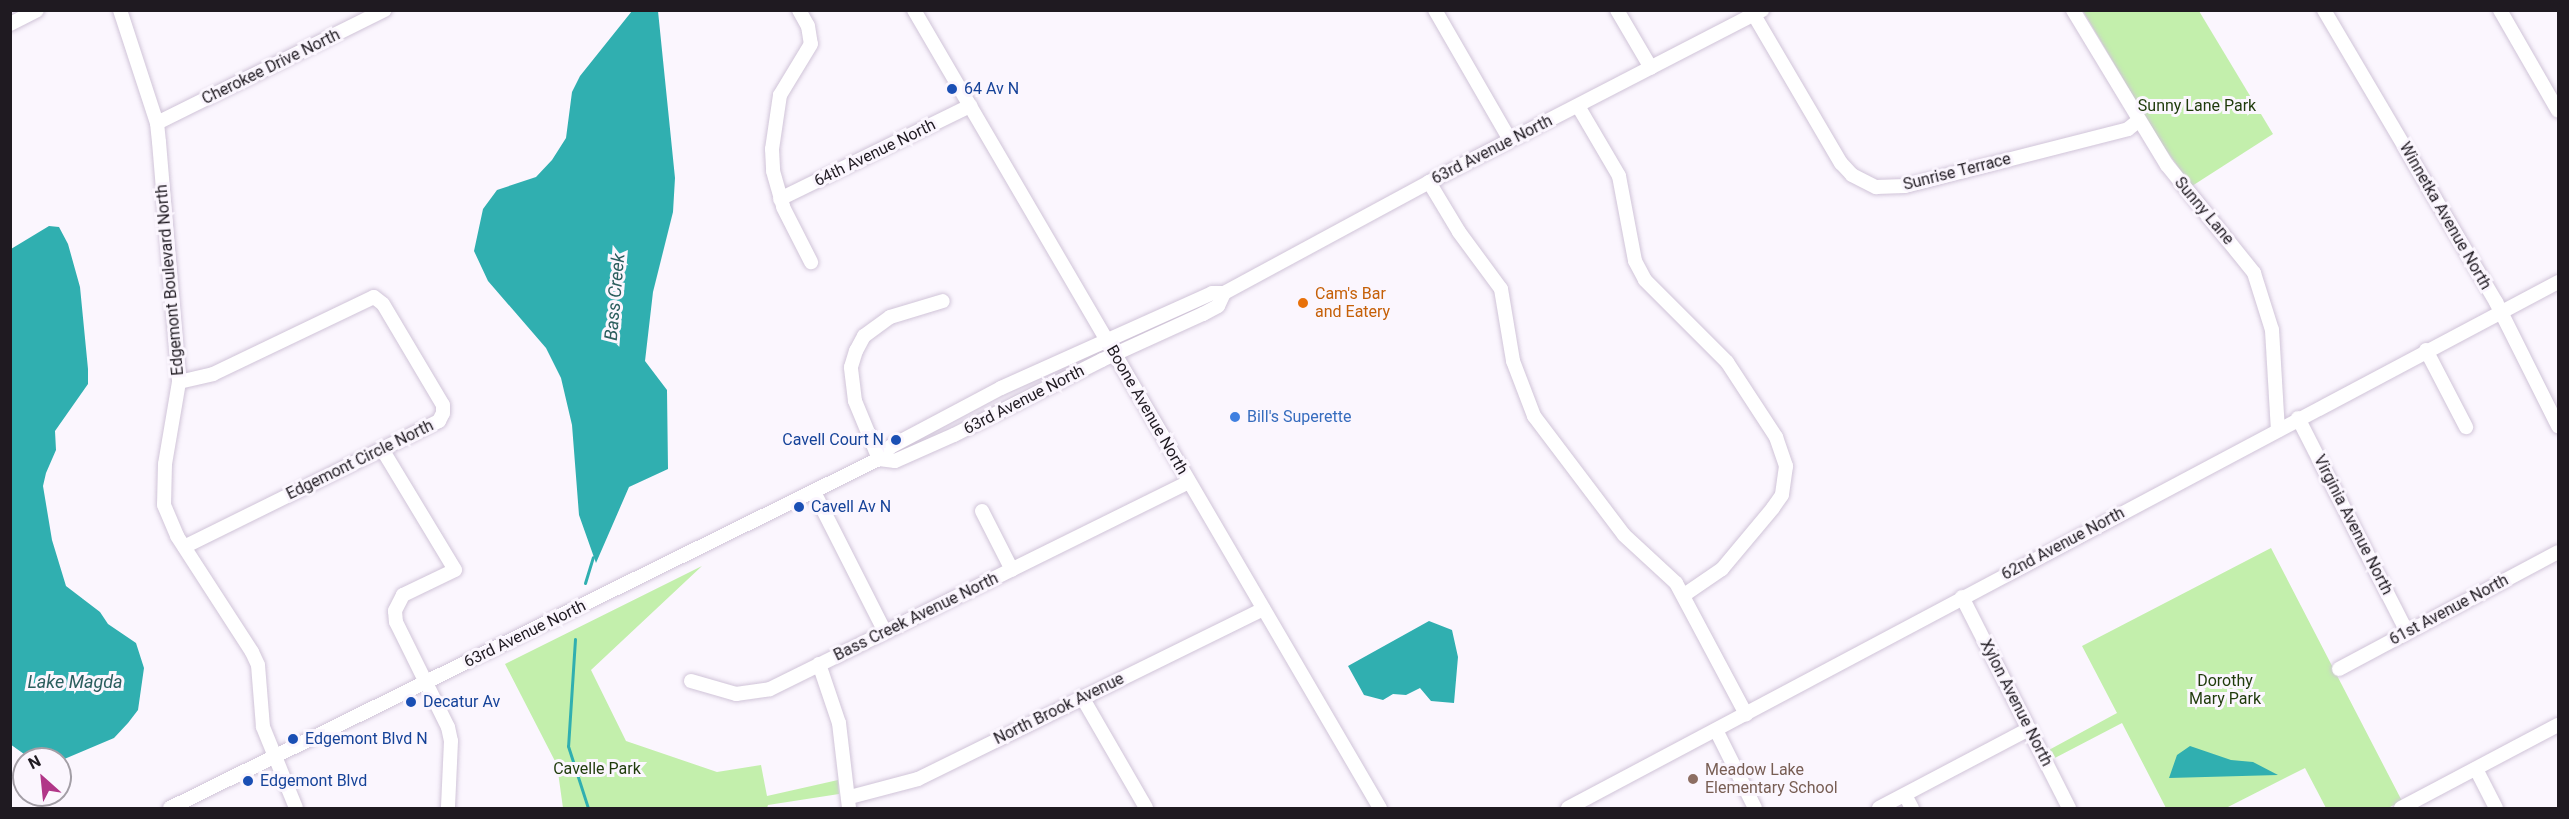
<!DOCTYPE html>
<style>
body{margin:0}
#map{position:relative;width:2569px;height:819px;overflow:hidden;background:#fbf6fe;font-family:Roboto,sans-serif}
div>[style]{position:absolute}
.green>*{inset:0;background:#c3efac}
.water>*{inset:0;background:#30afb0}
.stream>*{height:3px;margin:-1.5px;padding:0 1.5px;transform-origin:1.5px;border-radius:1.5px;background:#30afb0}
.roads{filter:drop-shadow(0 0 2px #d0c4d8) drop-shadow(0 0 2px #d0c4d8)}
.minor>*{height:14px;margin:-7px;padding:0 7px;transform-origin:7px;border-radius:7px;background:#fff}
.dots>*{width:16px;height:16px;translate:-50% -50%;box-sizing:border-box;border:3px solid #fbf6fe;border-radius:50%}
span{translate:-50% -50%;white-space:nowrap;text-align:center;line-height:1.15;-webkit-text-stroke:6px #fbf6fe;paint-order:stroke}
.street-label{font-size:16px;color:#1f1a21}
.transit-label{font-size:16px;color:#164399}
.left{translate:0 -50%;text-align:left}
.right{translate:-100% -50%;text-align:right}
.park-label{font-size:16px;color:#1f3b0b}
.food-label{font-size:16px;color:#c56008}
.shop-label{font-size:16px;color:#366cbe}
.education-label{font-size:16px;color:#785e54}
.water-label{font-size:18px;color:#2b5e5e;font-style:italic}
.frame{position:absolute;inset:0;border:12px solid #1f1a21;pointer-events:none}
.north{position:absolute;left:12px;top:747px;width:60px;height:60px;box-sizing:border-box;background:#fbf6fe;border:2px solid #a39ea6;border-radius:50%;rotate:333deg;font-size:16px;font-weight:700;line-height:24px;text-align:center;color:#1f1a21}
.north::after{content:'';display:block;margin:auto;width:21px;height:27px;background:#b13688;clip-path:polygon(50% 0,100% 100%,50% 72%,0 100%)}
</style>
<div id="map">
<div class="green">
<div style="clip-path:polygon(2083px 11px,2199px 11px,2273px 134px,2192px 186px,2161px 143px)"></div>
<div style="clip-path:polygon(2271px 548px,2402px 801px,2388px 808px,2326px 808px,2305px 768px,2226px 808px,2166px 808px,2122px 723px,2051px 760px,2047px 751px,2117px 713px,2082px 646px)"></div>
<div style="clip-path:polygon(702px 566px,591px 670px,626px 741px,717px 772px,761px 765px,767px 796px,838px 780px,839px 794px,768px 805px,767px 808px,563px 808px,557px 765px,505px 664px)"></div>
</div>
<div class="water">
<div style="clip-path:polygon(632px 11px,658px 11px,675px 178px,673px 212px,653px 292px,645px 361px,667px 390px,668px 469px,629px 487px,596px 563px,579px 515px,572px 425px,561px 378px,546px 348px,488px 281px,474px 251px,483px 209px,497px 190px,536px 177px,552px 160px,566px 138px,572px 92px,580px 76px)"></div>
<div style="clip-path:polygon(49px 226px,59px 227px,68px 244px,80px 287px,88px 369px,88px 384px,55px 431px,56px 450px,46px 473px,43px 486px,52px 540px,66px 586px,100px 612px,108px 624px,136px 643px,144px 668px,138px 710px,128px 723px,114px 738px,62px 760px,24px 754px,10px 744px,11px 249px)"></div>
<div style="clip-path:polygon(1429px 621px,1452px 630px,1458px 657px,1454px 703px,1431px 701px,1420px 688px,1406px 695px,1393px 694px,1383px 700px,1364px 695px,1348px 666px)"></div>
<div style="clip-path:polygon(2190px 746px,2231px 760px,2253px 762px,2278px 775px,2169px 778px,2177px 755px)"></div>
</div>
<div class="stream">
<div style="left:585px;top:583px;width:27px;rotate:-73deg"></div>
<div style="left:575px;top:639px;width:107px;rotate:93.7deg"></div>
<div style="left:568px;top:746px;width:65px;rotate:72.1deg"></div>
</div>
<div class="roads">
<div class="minor">
<div style="left:120px;top:10px;width:119px;rotate:71.9deg"></div>
<div style="left:157px;top:123px;width:19px;rotate:84deg"></div>
<div style="left:159px;top:142px;width:241px;rotate:85.2deg"></div>
<div style="left:179px;top:382px;width:83px;rotate:99.7deg"></div>
<div style="left:165px;top:464px;width:41px;rotate:91.4deg"></div>
<div style="left:164px;top:505px;width:34px;rotate:67deg"></div>
<div style="left:177px;top:536px;width:138px;rotate:57.1deg"></div>
<div style="left:252px;top:652px;width:14px;rotate:65deg"></div>
<div style="left:258px;top:665px;width:62px;rotate:85.4deg"></div>
<div style="left:263px;top:727px;width:87px;rotate:67.8deg"></div>
<div style="left:799px;top:10px;width:18px;rotate:61deg"></div>
<div style="left:808px;top:26px;width:18px;rotate:81deg"></div>
<div style="left:811px;top:44px;width:60px;rotate:121.3deg"></div>
<div style="left:780px;top:95px;width:55px;rotate:98.4deg"></div>
<div style="left:772px;top:149px;width:22px;rotate:87deg"></div>
<div style="left:773px;top:171px;width:37px;rotate:74deg"></div>
<div style="left:783px;top:207px;width:62px;rotate:63deg"></div>
<div style="left:914px;top:10px;width:924px;rotate:59.72deg"></div>
<div style="left:1435px;top:10px;width:150px;rotate:60deg"></div>
<div style="left:1617px;top:10px;width:67px;rotate:59.6deg"></div>
<div style="left:2073px;top:10px;width:181px;rotate:58.8deg"></div>
<div style="left:2167px;top:165px;width:139px;rotate:51.1deg"></div>
<div style="left:2254px;top:273px;width:60px;rotate:72.5deg"></div>
<div style="left:2272px;top:330px;width:100px;rotate:86.6deg"></div>
<div style="left:2324px;top:10px;width:339px;rotate:59.5deg"></div>
<div style="left:2496px;top:302px;width:139px;rotate:63.4deg"></div>
<div style="left:2500px;top:10px;width:116px;rotate:60.1deg"></div>
<div style="left:1754px;top:15px;width:172px;rotate:59.6deg"></div>
<div style="left:1841px;top:163px;width:16px;rotate:47deg"></div>
<div style="left:1852px;top:175px;width:27px;rotate:27deg"></div>
<div style="left:1876px;top:187px;width:29px;rotate:-2deg"></div>
<div style="left:1905px;top:186px;width:230px;rotate:-14.3deg"></div>
<div style="left:2128px;top:129px;width:14px;rotate:-39deg"></div>
<div style="left:10px;top:24px;width:30px;rotate:-27deg"></div>
<div style="left:1578px;top:106px;width:81px;rotate:59.6deg"></div>
<div style="left:1619px;top:176px;width:86px;rotate:79.3deg"></div>
<div style="left:1635px;top:261px;width:21px;rotate:62deg"></div>
<div style="left:1645px;top:280px;width:116px;rotate:45deg"></div>
<div style="left:1727px;top:362px;width:90px;rotate:56.8deg"></div>
<div style="left:1776px;top:437px;width:31px;rotate:71deg"></div>
<div style="left:1786px;top:466px;width:29px;rotate:98deg"></div>
<div style="left:1782px;top:495px;width:16px;rotate:125deg"></div>
<div style="left:1773px;top:508px;width:80px;rotate:129.9deg"></div>
<div style="left:1722px;top:569px;width:46px;rotate:145.6deg"></div>
<div style="left:157px;top:123px;width:254px;rotate:-26.4deg"></div>
<div style="left:1429px;top:182px;width:58px;rotate:59deg"></div>
<div style="left:1459px;top:232px;width:71px;rotate:53.6deg"></div>
<div style="left:1501px;top:289px;width:73px;rotate:80.5deg"></div>
<div style="left:1513px;top:361px;width:59px;rotate:69.1deg"></div>
<div style="left:1534px;top:416px;width:149px;rotate:52.9deg"></div>
<div style="left:1624px;top:535px;width:71px;rotate:42.7deg"></div>
<div style="left:1676px;top:583px;width:149px;rotate:61.9deg"></div>
<div style="left:780px;top:199px;width:212px;rotate:-26.1deg"></div>
<div style="left:2426px;top:350px;width:87px;rotate:62.5deg"></div>
<div style="left:179px;top:382px;width:35px;rotate:-13deg"></div>
<div style="left:213px;top:374px;width:178px;rotate:-25.6deg"></div>
<div style="left:374px;top:297px;width:11px;rotate:38deg"></div>
<div style="left:383px;top:304px;width:117px;rotate:59.3deg"></div>
<div style="left:443px;top:405px;width:8px;rotate:90deg"></div>
<div style="left:443px;top:413px;width:9px;rotate:117deg"></div>
<div style="left:439px;top:421px;width:284px;rotate:153.7deg"></div>
<div style="left:2298px;top:418px;width:240px;rotate:63deg"></div>
<div style="left:382px;top:449px;width:141px;rotate:58.9deg"></div>
<div style="left:455px;top:570px;width:58px;rotate:154.3deg"></div>
<div style="left:403px;top:595px;width:18px;rotate:117deg"></div>
<div style="left:395px;top:611px;width:11px;rotate:85deg"></div>
<div style="left:396px;top:622px;width:117px;rotate:63.7deg"></div>
<div style="left:448px;top:727px;width:14px;rotate:78deg"></div>
<div style="left:451px;top:741px;width:67px;rotate:92.6deg"></div>
<div style="left:879px;top:459px;width:16px;rotate:7deg"></div>
<div style="left:895px;top:461px;width:64px;rotate:-23.8deg"></div>
<div style="left:954px;top:435px;width:166px;rotate:-26.9deg"></div>
<div style="left:1102px;top:360px;width:111px;rotate:-24.5deg"></div>
<div style="left:1203px;top:314px;width:17px;rotate:-28deg"></div>
<div style="left:1218px;top:306px;width:14px;rotate:-65deg"></div>
<div style="left:879px;top:459px;width:63px;rotate:-112.5deg"></div>
<div style="left:855px;top:401px;width:34px;rotate:-97deg"></div>
<div style="left:851px;top:367px;width:17px;rotate:-73deg"></div>
<div style="left:856px;top:351px;width:17px;rotate:-62deg"></div>
<div style="left:864px;top:336px;width:32px;rotate:-36deg"></div>
<div style="left:890px;top:317px;width:55px;rotate:-16.8deg"></div>
<div style="left:814px;top:492px;width:157px;rotate:63.1deg"></div>
<div style="left:982px;top:511px;width:66px;rotate:63deg"></div>
<div style="left:1962px;top:597px;width:237px;rotate:63.1deg"></div>
<div style="left:819px;top:664px;width:62px;rotate:71.3deg"></div>
<div style="left:839px;top:723px;width:86px;rotate:83.3deg"></div>
<div style="left:2339px;top:669px;width:248px;rotate:-28.1deg"></div>
<div style="left:691px;top:681px;width:47px;rotate:16.1deg"></div>
<div style="left:736px;top:694px;width:34px;rotate:-8deg"></div>
<div style="left:770px;top:689px;width:467px;rotate:-26.3deg"></div>
<div style="left:1082px;top:697px;width:128px;rotate:60deg"></div>
<div style="left:1716px;top:730px;width:87px;rotate:63.4deg"></div>
<div style="left:2476px;top:769px;width:44px;rotate:62.9deg"></div>
<div style="left:1905px;top:795px;width:15px;rotate:62deg"></div>
<div style="left:850px;top:797px;width:70px;rotate:-14.8deg"></div>
<div style="left:918px;top:779px;width:385px;rotate:-26.2deg"></div>
<div style="left:170px;top:808px;width:790px;rotate:-26.21deg"></div>
<div style="left:879px;top:459px;width:16px;rotate:-47deg"></div>
<div style="left:890px;top:447px;width:126px;rotate:-28deg"></div>
<div style="left:1001px;top:388px;width:231px;rotate:-24.2deg"></div>
<div style="left:1212px;top:293px;width:12px"></div>
<div style="left:1224px;top:293px;width:233px;rotate:-28.4deg"></div>
<div style="left:1429px;top:182px;width:375px;rotate:-27.3deg"></div>
<div style="left:1568px;top:808px;width:1121px;rotate:-27.98deg"></div>
<div style="left:1879px;top:808px;width:170px;rotate:-27.8deg"></div>
<div style="left:2401px;top:808px;width:178px;rotate:-27.9deg"></div>
</div>
</div>
<div class="dots">
<div style="left:952px;top:89px;background:#1a4fb4"></div>
<div style="left:1303px;top:303px;background:#e8710a"></div>
<div style="left:1235px;top:417px;background:#3f7fe0"></div>
<div style="left:896px;top:440px;background:#1a4fb4"></div>
<div style="left:799px;top:507px;background:#1a4fb4"></div>
<div style="left:411px;top:702px;background:#1a4fb4"></div>
<div style="left:293px;top:739px;background:#1a4fb4"></div>
<div style="left:1693px;top:779px;background:#8d6e63"></div>
<div style="left:248px;top:781px;background:#1a4fb4"></div>
</div>
<div class="street-label">
<span style="left:271px;top:67px;rotate:-26deg">Cherokee Drive North</span>
<span style="left:1492px;top:150px;rotate:-27deg">63rd Avenue North</span>
<span style="left:875px;top:153px;rotate:-26deg">64th Avenue North</span>
<span style="left:1957px;top:172px;rotate:-14deg">Sunrise Terrace</span>
<span style="left:2204px;top:211px;rotate:50deg">Sunny Lane</span>
<span style="left:2445px;top:216px;rotate:60deg">Winnetka Avenue North</span>
<span style="left:170px;top:280px;rotate:-95deg">Edgemont Boulevard North</span>
<span style="left:1024px;top:400px;rotate:-27deg">63rd Avenue North</span>
<span style="left:1147px;top:410px;rotate:60deg">Boone Avenue North</span>
<span style="left:360px;top:460px;rotate:-26deg">Edgemont Circle North</span>
<span style="left:2353px;top:525px;rotate:63deg">Virginia Avenue North</span>
<span style="left:2063px;top:544px;rotate:-28deg">62nd Avenue North</span>
<span style="left:2449px;top:610px;rotate:-28deg">61st Avenue North</span>
<span style="left:916px;top:617px;rotate:-26deg">Bass Creek Avenue North</span>
<span style="left:525px;top:634px;rotate:-26deg">63rd Avenue North</span>
<span style="left:2016px;top:703px;rotate:63deg">Xylon Avenue North</span>
<span style="left:1059px;top:709px;rotate:-26deg">North Brook Avenue</span>
</div>
<div class="transit-label">
<span class="left" style="left:964px;top:89px">64 Av N</span>
<span class="right" style="left:884px;top:440px">Cavell Court N</span>
<span class="left" style="left:811px;top:507px">Cavell Av N</span>
<span class="left" style="left:423px;top:702px">Decatur Av</span>
<span class="left" style="left:305px;top:739px">Edgemont Blvd N</span>
<span class="left" style="left:260px;top:781px">Edgemont Blvd</span>
</div>
<div class="park-label">
<span style="left:2197px;top:106px">Sunny Lane Park</span>
<span style="left:2225px;top:690px">Dorothy<br>Mary Park</span>
<span style="left:597px;top:769px">Cavelle Park</span>
</div>
<div class="food-label">
<span class="left" style="left:1315px;top:303px">Cam's Bar<br>and Eatery</span>
</div>
<div class="shop-label">
<span class="left" style="left:1247px;top:417px">Bill's Superette</span>
</div>
<div class="education-label">
<span class="left" style="left:1705px;top:779px">Meadow Lake<br>Elementary School</span>
</div>
<div class="water-label">
<span style="left:615px;top:297px;rotate:-85deg">Bass Creek</span>
<span style="left:75px;top:682px">Lake Magda</span>
</div>
<div class="frame"></div>
<div class="north">N</div>
</div>
